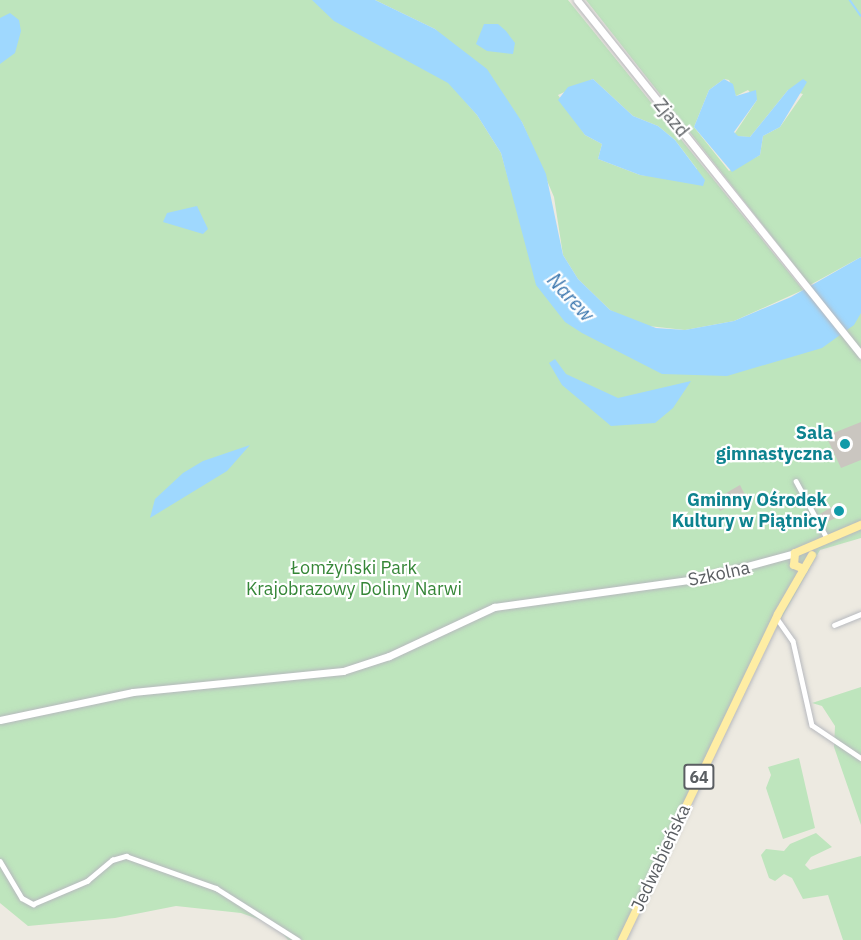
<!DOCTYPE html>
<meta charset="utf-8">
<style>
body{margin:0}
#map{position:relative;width:861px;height:940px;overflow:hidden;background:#edeae1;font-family:"IBM Plex Sans",sans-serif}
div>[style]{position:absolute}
.green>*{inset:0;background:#bee5bd}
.water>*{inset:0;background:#9fd8fe}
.stream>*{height:1.5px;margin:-0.75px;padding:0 0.75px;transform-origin:0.75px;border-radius:0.75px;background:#9fd8fe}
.building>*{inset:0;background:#cac6c0}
.roads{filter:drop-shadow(0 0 2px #b7b9be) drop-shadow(0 0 2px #b7b9be)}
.street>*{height:4.5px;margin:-2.25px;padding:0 2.25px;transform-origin:2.25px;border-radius:2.25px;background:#fff}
.secondary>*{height:7px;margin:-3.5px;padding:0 3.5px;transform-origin:3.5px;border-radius:3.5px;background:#fff}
.primary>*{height:8px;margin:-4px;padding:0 4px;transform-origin:4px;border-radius:4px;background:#feeda4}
.dots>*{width:16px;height:16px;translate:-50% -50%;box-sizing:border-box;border:3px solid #fff;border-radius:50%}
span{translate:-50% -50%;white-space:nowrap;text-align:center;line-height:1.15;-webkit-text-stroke:4.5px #fff;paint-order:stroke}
.shield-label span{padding:2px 4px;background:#fff;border:2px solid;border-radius:4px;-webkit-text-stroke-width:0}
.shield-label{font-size:16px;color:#5a5e62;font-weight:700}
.street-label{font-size:18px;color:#5a5e62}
.culture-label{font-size:18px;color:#0d838f;font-weight:700}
.right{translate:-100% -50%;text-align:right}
.park-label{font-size:18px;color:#358637}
.water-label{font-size:20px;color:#3d78af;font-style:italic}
</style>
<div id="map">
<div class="green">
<div style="clip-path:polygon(0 0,330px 0,425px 55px,477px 115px,501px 153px,512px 192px,562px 295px,690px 359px,861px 313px,861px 538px,820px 550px,728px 713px,618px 940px,288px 940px,275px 925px,241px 913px,176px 906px,115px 918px,28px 926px,0 903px)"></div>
<div style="clip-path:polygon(evenodd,375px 0,568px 0,803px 290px,734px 321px,685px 330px,639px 325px,610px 310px,578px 279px,563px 255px,554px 197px,522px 122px,435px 29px,375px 0,593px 79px,633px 116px,658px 126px,675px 140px,697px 169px,694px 181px,640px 175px,598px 159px,602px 144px,585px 135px,558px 95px,593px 79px)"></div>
<div style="clip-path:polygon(evenodd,586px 0,861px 0,861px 257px,810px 285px,586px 0,724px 79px,729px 80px,736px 96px,748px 90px,757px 100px,733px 136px,750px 137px,788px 90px,803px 94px,780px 127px,763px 136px,760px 155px,729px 171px,694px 127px,709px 90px,724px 79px)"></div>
<div style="clip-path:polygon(861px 687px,861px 825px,834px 747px,835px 726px,822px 706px,812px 703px)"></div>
<div style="clip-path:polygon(799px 758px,815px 828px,783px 839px,766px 788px,771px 775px,768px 767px)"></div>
<div style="clip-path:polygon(816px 833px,832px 847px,811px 857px,805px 865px,810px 870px,861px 856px,861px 940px,843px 940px,828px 895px,803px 899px,792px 878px,784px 874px,775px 881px,769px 878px,761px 855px,766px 849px,784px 851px,790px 844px)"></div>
</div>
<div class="water">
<div style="clip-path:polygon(312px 0,375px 0,435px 29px,487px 69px,522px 122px,546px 174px,563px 255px,578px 279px,610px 310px,656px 328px,685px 330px,734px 321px,791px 297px,861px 257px,861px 313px,854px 325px,822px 348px,727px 376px,662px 374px,582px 333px,565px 322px,536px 285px,501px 153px,477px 115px,448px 83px,334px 21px)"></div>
<div style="clip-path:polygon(10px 13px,19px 20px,21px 31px,15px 53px,0 64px,0 18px)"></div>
<div style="clip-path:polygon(484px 24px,498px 24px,506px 31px,515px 43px,513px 54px,487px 51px,476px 44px)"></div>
<div style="clip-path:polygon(593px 79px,633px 116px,658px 126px,675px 140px,705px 180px,703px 186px,640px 175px,598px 159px,602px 144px,585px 135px,558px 100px,568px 87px)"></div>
<div style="clip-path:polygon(724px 79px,733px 84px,736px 96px,756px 90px,757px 100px,734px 132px,738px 136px,750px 137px,788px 90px,803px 79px,807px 82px,780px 127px,763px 136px,760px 155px,732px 172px,694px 127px,709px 90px)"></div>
<div style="clip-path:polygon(197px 206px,208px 229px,203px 234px,163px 222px,167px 213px)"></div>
<div style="clip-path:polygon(555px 359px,566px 374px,618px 398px,691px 381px,673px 408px,655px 423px,611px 426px,562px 385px,549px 363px)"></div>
<div style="clip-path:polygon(250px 445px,227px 471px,150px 518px,155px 499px,183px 473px,203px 461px)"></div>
</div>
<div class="stream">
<div style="left:850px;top:0;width:19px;rotate:55deg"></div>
</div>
<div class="building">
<div style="clip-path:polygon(861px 422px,861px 460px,841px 468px,826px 436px)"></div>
<div style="clip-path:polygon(740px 485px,746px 497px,720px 511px,714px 500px)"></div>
<div style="clip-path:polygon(840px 502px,846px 513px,825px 523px,820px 514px)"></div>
</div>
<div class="roads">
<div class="street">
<div style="left:796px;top:481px;width:65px;rotate:61.5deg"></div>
<div style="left:776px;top:617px;width:29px;rotate:55deg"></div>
<div style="left:793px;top:641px;width:86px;rotate:77.3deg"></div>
<div style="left:812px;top:725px;width:59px;rotate:34deg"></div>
<div style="left:834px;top:625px;width:29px;rotate:-22deg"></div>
<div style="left:0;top:861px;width:43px;rotate:59.3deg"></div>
<div style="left:22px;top:898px;width:13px;rotate:29deg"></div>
<div style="left:33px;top:904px;width:59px;rotate:-23.1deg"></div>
<div style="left:87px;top:881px;width:33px;rotate:-40deg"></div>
<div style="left:112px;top:860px;width:15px;rotate:-16deg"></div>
<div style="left:126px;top:856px;width:96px;rotate:19.6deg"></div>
<div style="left:216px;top:888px;width:97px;rotate:32.4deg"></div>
</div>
<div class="secondary">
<div style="left:577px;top:0;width:455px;rotate:51.3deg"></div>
<div style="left:0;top:720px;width:136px;rotate:-11.9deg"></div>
<div style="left:133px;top:692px;width:211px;rotate:-5.7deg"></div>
<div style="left:343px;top:671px;width:48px;rotate:-18.1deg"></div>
<div style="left:389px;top:656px;width:116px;rotate:-25deg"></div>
<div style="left:494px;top:607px;width:211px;rotate:-7.9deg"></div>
<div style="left:703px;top:578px;width:95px;rotate:-15.2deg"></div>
</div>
<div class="primary">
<div style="left:804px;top:569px;width:11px;rotate:-158deg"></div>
<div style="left:794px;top:565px;width:12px;rotate:-85deg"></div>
<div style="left:795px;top:553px;width:72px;rotate:-23deg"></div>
<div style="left:622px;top:940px;width:361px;rotate:-64.4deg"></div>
<div style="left:778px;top:614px;width:68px;rotate:-60deg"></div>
</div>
</div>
<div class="dots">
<div style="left:845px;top:444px;background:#0f9aa8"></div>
<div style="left:839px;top:511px;background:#0f9aa8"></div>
</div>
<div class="shield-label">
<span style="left:699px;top:777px">64</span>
</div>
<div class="street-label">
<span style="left:671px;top:118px;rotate:51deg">Zjazd</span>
<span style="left:719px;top:574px;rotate:-12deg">Szkolna</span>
<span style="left:661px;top:858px;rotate:-65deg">Jedwabieńska</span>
</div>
<div class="culture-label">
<span class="right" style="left:833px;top:444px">Sala<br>gimnastyczna</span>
<span class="right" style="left:827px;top:511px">Gminny Ośrodek<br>Kultury w Piątnicy</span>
</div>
<div class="park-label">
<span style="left:354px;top:579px">Łomżyński Park<br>Krajobrazowy Doliny Narwi</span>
</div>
<div class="water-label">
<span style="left:571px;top:297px;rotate:47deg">Narew</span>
</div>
</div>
